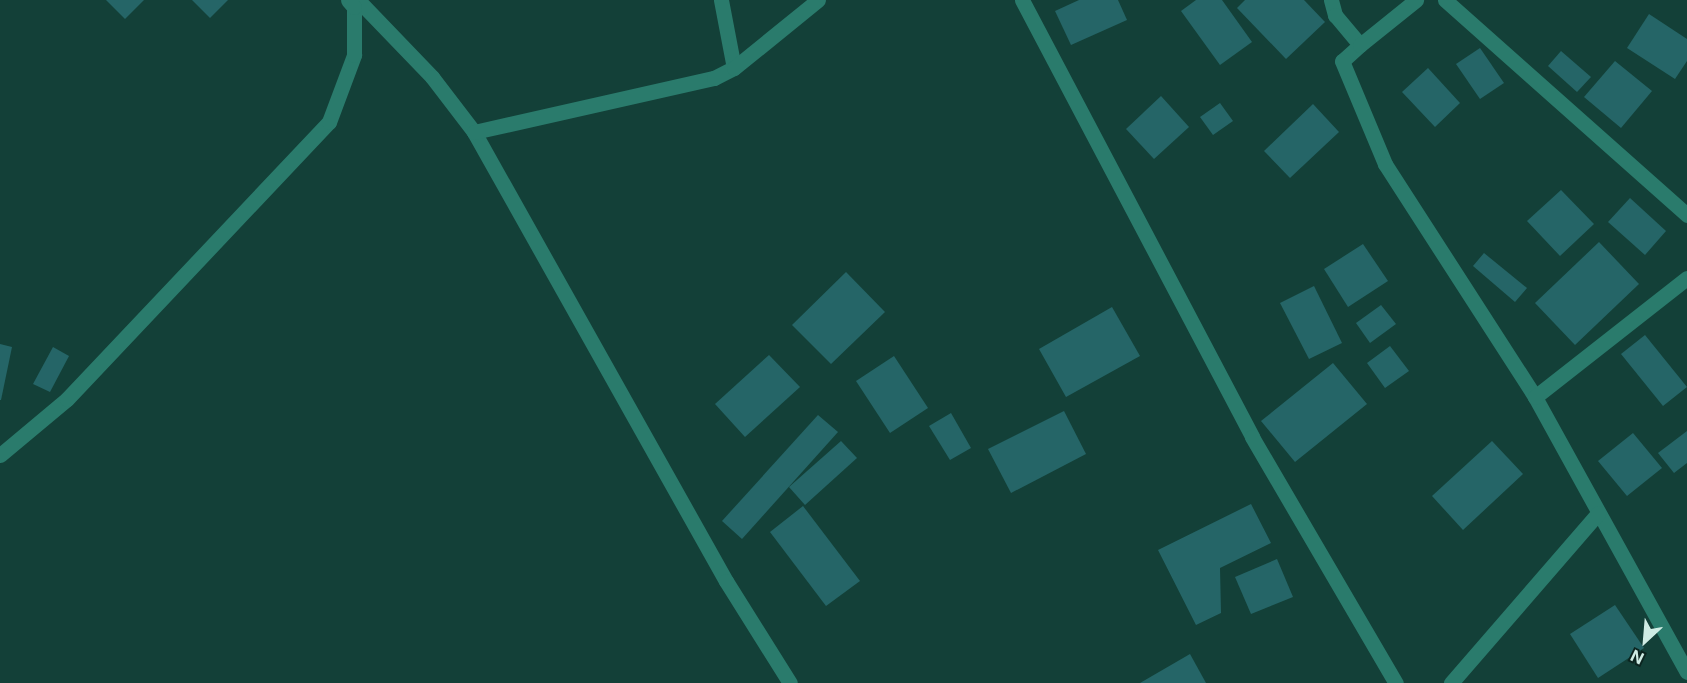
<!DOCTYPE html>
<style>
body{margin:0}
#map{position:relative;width:1687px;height:683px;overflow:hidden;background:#134038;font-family:Inter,sans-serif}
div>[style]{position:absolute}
.building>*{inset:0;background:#256567}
.minor>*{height:15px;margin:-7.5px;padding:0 7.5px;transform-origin:7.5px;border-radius:7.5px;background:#2a7b6c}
span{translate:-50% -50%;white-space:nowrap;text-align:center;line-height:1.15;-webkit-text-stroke:6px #0b241f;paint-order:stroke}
.north{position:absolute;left:1615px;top:611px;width:60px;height:60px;-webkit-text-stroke:4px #0b241f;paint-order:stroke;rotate:206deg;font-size:16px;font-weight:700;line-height:24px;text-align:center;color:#cfece4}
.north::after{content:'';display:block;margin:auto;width:21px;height:27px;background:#cfece4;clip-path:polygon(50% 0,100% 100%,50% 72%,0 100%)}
</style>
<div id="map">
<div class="building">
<div style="clip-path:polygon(106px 0,144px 0,125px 19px)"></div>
<div style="clip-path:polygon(192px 0,228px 0,210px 18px)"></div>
<div style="clip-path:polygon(1079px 0,1118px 0,1127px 20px,1071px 45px,1055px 11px)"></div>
<div style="clip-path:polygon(1196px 0,1222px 0,1252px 42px,1220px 65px,1181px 11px)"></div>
<div style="clip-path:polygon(1245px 0,1304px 0,1325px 22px,1286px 59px,1237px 8px)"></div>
<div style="clip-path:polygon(1649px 14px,1687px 39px,1687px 61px,1675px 79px,1627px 48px)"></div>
<div style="clip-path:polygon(1480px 48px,1504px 83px,1480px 99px,1456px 64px)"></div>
<div style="clip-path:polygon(1561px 51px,1591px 77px,1577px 92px,1548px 66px)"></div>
<div style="clip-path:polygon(1615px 61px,1652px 91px,1621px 128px,1584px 97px)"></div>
<div style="clip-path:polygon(1428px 68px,1460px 103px,1435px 127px,1402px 92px)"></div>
<div style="clip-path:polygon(1161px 96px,1189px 127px,1154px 159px,1126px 129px)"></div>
<div style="clip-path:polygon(1220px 103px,1233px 121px,1213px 135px,1200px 117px)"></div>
<div style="clip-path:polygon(1313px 104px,1339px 132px,1290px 178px,1264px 151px)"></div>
<div style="clip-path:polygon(1561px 190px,1594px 224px,1560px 256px,1527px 221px)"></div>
<div style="clip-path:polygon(1630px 198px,1666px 231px,1645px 255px,1608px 222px)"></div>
<div style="clip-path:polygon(1599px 242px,1639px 284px,1575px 345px,1535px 303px)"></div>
<div style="clip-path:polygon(1363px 244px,1388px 281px,1348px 307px,1324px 269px)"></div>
<div style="clip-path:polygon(1484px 253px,1527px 288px,1515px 302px,1473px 266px)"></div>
<div style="clip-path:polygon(846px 272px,885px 312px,831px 364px,792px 325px)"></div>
<div style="clip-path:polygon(1314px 286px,1342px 343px,1309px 359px,1280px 303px)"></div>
<div style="clip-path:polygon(1381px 305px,1396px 324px,1370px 343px,1356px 323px)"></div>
<div style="clip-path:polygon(1112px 307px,1140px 356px,1066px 397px,1039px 349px)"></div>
<div style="clip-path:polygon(1645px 335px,1687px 387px,1663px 406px,1621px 354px)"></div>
<div style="clip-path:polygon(0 344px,12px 347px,1px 400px,0 400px)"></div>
<div style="clip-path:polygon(1390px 346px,1409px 371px,1385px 388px,1367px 363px)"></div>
<div style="clip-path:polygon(53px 347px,69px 356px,50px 392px,33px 384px)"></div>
<div style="clip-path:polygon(769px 355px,800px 387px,745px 437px,715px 404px)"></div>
<div style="clip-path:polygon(894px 356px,928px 408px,890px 433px,856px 381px)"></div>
<div style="clip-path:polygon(1333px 363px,1367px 404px,1295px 462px,1261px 421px)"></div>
<div style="clip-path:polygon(1064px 411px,1086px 454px,1011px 493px,988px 449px)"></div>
<div style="clip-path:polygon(951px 413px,971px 448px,950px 460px,929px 426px)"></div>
<div style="clip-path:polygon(818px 415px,838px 432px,742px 539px,722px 521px)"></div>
<div style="clip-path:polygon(1687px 431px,1687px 463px,1674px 473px,1658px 453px)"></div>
<div style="clip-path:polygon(1633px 433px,1662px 468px,1627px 496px,1598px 461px)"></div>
<div style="clip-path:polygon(841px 441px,857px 458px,805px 505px,789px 487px)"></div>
<div style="clip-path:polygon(1492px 441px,1523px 474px,1463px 530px,1432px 496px)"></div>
<div style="clip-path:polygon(1251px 504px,1271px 543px,1220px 568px,1221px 613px,1196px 625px,1158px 550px)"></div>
<div style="clip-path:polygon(803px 506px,860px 581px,826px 606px,770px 532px)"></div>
<div style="clip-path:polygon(1277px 559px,1293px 597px,1251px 614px,1235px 577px)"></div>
<div style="clip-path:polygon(1615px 605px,1644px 648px,1598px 678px,1570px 634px)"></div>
<div style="clip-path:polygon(1190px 654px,1206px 683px,1140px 683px)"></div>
</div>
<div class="minor">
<div style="left:358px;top:0;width:107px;rotate:46.1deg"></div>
<div style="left:432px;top:77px;width:69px;rotate:52.6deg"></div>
<div style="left:474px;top:132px;width:515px;rotate:60.7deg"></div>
<div style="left:726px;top:581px;width:120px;rotate:57.9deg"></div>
<div style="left:721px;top:0;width:69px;rotate:79.2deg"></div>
<div style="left:1022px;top:0;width:494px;rotate:62.2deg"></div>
<div style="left:1252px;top:437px;width:285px;rotate:59.7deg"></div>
<div style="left:1331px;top:0;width:16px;rotate:75deg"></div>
<div style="left:1335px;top:15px;width:39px;rotate:50deg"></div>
<div style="left:1360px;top:45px;width:24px;rotate:138deg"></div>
<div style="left:1342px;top:61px;width:112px;rotate:67.3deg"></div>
<div style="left:1385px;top:164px;width:277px;rotate:57.2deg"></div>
<div style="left:1535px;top:397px;width:314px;rotate:61.1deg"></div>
<div style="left:1445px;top:0;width:324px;rotate:41.6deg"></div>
<div style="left:1360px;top:45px;width:72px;rotate:-38.8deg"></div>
<div style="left:474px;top:132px;width:246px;rotate:-12.7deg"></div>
<div style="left:714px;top:78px;width:22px;rotate:-27deg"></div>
<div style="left:734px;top:68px;width:108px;rotate:-39deg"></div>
<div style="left:1535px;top:397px;width:193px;rotate:-38.1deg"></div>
<div style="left:0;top:455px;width:87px;rotate:-39.9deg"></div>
<div style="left:67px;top:399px;width:381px;rotate:-46.6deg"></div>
<div style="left:329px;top:122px;width:72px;rotate:-69.5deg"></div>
<div style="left:354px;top:55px;width:48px;rotate:-90deg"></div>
<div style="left:354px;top:7px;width:9px;rotate:-131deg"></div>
<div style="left:1451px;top:683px;width:225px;rotate:-49.1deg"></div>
</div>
<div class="north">N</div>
</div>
